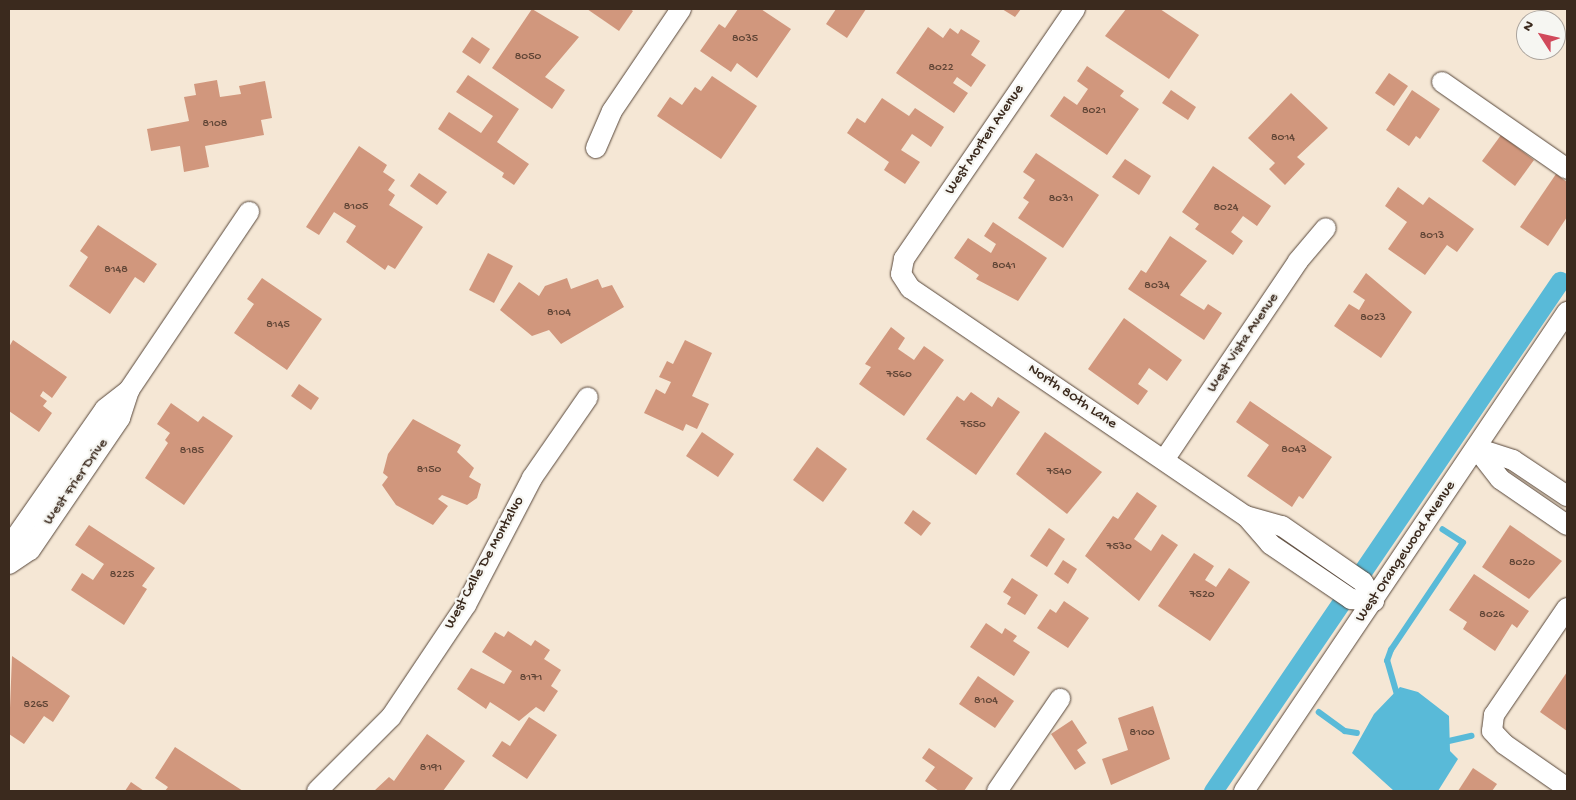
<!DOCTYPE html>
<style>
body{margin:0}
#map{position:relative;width:1576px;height:800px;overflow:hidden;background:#f5e7d5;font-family:"Gochi Hand",sans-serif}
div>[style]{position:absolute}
.water>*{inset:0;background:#59bad8}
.stream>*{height:5.5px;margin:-2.75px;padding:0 2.75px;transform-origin:2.75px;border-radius:2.75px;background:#59bad8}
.canal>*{height:19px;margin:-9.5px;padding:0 9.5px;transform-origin:9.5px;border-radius:9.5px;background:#59bad8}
.building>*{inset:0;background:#d1977d}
.roads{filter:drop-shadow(0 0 1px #574639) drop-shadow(0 0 1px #574639)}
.minor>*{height:20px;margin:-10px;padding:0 10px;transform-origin:10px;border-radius:10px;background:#fff}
span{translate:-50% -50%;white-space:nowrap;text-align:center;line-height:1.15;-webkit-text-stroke:4.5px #f6f6f2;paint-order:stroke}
.number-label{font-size:12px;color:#604536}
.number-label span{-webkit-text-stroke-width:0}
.street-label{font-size:15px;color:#3b2a1e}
.frame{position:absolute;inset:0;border:10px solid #3b2a1e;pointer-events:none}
.north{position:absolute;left:1516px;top:10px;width:50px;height:50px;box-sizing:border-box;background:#f6f6f2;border:1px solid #aba49d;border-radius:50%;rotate:305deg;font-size:14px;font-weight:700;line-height:20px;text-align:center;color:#3b2a1e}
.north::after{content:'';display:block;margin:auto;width:18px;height:22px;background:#d1495b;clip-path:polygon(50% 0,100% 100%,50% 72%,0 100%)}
</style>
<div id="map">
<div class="water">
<div style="clip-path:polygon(1400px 687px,1418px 692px,1449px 716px,1450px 751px,1458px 759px,1438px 791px,1394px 791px,1352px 753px,1374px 714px)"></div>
</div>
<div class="stream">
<div style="left:1397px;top:695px;width:35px;rotate:-106deg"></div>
<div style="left:1387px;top:661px;width:12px;rotate:-70deg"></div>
<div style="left:1391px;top:650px;width:129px;rotate:-56.1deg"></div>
<div style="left:1463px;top:543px;width:24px;rotate:-147deg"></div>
<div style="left:1319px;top:712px;width:32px;rotate:36deg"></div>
<div style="left:1345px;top:731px;width:12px;rotate:9deg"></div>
<div style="left:1449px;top:741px;width:23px;rotate:-13deg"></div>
</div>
<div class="canal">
<div style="left:1213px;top:791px;width:617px;rotate:-55.77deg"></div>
</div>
<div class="building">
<div style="clip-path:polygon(532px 9px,579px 37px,545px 77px,565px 90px,552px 109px,492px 68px)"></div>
<div style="clip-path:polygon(587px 9px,630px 9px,633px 11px,619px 31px)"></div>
<div style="clip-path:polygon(738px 9px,761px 9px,791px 29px,757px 78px,737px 63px,731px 72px,700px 51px,719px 24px,725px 28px)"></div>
<div style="clip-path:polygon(836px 9px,866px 9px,847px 38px,826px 24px)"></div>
<div style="clip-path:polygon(1002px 9px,1021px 9px,1015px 17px)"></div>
<div style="clip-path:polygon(1126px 9px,1160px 9px,1199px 35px,1169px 79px,1105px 36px)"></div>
<div style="clip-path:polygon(928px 27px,943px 38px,950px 28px,958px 34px,961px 29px,980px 41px,971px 55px,986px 65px,971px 87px,957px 77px,953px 83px,968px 93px,954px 113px,896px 73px)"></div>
<div style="clip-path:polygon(472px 37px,490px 49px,480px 64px,462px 52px)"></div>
<div style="clip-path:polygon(1087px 66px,1124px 91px,1120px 96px,1139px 109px,1107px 155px,1050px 116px,1064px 96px,1077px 105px,1088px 89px,1077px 81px)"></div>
<div style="clip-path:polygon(1389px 73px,1408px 86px,1394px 106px,1375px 93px)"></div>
<div style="clip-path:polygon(468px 75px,519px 109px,497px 142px,529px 164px,514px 185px,502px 177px,504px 173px,438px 129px,449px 112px,481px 133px,493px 116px,456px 92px)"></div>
<div style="clip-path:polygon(712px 76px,757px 106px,721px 159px,657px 116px,670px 97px,682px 105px,695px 87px,701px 91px)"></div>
<div style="clip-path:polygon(217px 80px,220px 97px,241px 94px,239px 86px,265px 81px,272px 118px,261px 120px,264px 135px,205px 146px,209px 167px,184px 172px,180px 146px,151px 151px,147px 129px,189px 121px,184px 97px,196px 95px,194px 84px)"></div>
<div style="clip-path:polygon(1171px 90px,1196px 107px,1188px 120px,1162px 103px)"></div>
<div style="clip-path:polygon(1412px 90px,1440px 109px,1420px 139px,1416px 136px,1409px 146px,1386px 130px)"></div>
<div style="clip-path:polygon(1291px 93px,1328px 128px,1297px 157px,1305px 164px,1285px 185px,1269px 169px,1275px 163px,1248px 138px)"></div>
<div style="clip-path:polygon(882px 98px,909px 116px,915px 108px,944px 127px,931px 147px,912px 134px,901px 150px,920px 162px,905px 184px,884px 170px,889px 162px,847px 133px,857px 118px,865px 123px)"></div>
<div style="clip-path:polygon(1501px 135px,1534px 160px,1515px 186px,1482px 161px)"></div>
<div style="clip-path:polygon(359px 146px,387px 165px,383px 172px,395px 180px,388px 190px,395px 195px,389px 205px,423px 227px,395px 269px,388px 265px,385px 270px,346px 242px,356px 226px,334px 212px,319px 235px,306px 227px)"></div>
<div style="clip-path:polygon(1036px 153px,1099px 195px,1063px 248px,1018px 218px,1029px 202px,1023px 198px,1035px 180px,1023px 172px)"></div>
<div style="clip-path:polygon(1125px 159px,1151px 176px,1139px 195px,1112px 177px)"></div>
<div style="clip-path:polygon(1213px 166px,1271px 206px,1257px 226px,1243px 216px,1231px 232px,1243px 241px,1233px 255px,1195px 229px,1199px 224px,1182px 212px)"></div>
<div style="clip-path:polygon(419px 173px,447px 192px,437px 205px,410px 186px)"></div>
<div style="clip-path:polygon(1556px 174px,1567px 182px,1567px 217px,1548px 246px,1520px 227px)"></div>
<div style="clip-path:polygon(1398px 187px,1423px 205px,1429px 197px,1474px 229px,1457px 252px,1447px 245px,1425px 275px,1388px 249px,1407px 222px,1385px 206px)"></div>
<div style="clip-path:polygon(993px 222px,1047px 258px,1018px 301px,976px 279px,979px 275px,954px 258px,968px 238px,991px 253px,996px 244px,984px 236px)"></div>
<div style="clip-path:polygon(98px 225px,157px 264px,144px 283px,135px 277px,110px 314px,69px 286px,88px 257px,80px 251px)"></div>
<div style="clip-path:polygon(1170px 236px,1207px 261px,1180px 295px,1204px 310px,1208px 304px,1222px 313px,1204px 340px,1128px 289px,1141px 270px,1146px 273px)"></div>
<div style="clip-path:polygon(488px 253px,513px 266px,494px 303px,469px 290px)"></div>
<div style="clip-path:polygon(1366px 273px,1412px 312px,1381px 358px,1334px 326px,1349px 304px,1359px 310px,1365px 300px,1353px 292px)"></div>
<div style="clip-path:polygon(262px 278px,322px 319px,287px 370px,234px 333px,254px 304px,247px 299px)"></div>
<div style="clip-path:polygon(567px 278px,571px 289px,598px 279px,602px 288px,612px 285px,624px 307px,561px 344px,549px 330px,532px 336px,500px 310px,519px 282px,539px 296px,545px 286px)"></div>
<div style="clip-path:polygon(1124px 318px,1182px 360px,1167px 381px,1149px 368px,1138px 384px,1148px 391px,1138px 405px,1088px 369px)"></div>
<div style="clip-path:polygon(891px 327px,905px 338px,898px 349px,914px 360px,924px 346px,944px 360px,904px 416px,859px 384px,871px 367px,865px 364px)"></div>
<div style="clip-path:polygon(13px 340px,67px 377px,52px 398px,43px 391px,40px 396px,47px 401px,43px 406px,52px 413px,39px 432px,9px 411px,9px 347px)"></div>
<div style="clip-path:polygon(685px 340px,712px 353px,692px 396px,709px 404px,697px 429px,686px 424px,683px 431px,644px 413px,656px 389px,665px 394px,671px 382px,659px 377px,667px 361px,673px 364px)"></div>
<div style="clip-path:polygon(299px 384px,319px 398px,311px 410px,291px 396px)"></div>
<div style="clip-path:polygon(971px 392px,992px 407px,998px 397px,1020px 412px,976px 475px,926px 439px,957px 396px,964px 401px)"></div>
<div style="clip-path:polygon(1250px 401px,1332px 457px,1303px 499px,1299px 496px,1292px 507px,1247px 476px,1269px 445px,1236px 422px)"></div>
<div style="clip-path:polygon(171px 403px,198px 422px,203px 416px,233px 436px,184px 505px,145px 478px,168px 443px,165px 440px,170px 433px,157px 424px)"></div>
<div style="clip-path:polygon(413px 419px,461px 445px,457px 452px,474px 468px,469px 477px,481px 484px,477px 498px,467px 505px,442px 495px,438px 499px,448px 506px,433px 525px,396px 505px,382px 485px,388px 477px,383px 473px,388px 454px)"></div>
<div style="clip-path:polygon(702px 432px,734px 454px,718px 477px,686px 456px)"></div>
<div style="clip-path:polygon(1045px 432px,1102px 472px,1067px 514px,1016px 474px)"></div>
<div style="clip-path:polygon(817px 447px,847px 469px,823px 502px,793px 480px)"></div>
<div style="clip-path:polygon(1137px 492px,1157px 506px,1134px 539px,1151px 551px,1162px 534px,1178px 545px,1139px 601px,1085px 556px,1113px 516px,1118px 519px)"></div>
<div style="clip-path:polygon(913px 510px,931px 523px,921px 536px,904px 523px)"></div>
<div style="clip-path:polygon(89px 525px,155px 568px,142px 586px,147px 589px,124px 625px,71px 590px,82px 573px,93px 580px,104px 564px,75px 545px)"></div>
<div style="clip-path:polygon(1510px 525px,1562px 561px,1529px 599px,1482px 567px)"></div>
<div style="clip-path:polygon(1049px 528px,1065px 539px,1047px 567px,1030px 556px)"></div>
<div style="clip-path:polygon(1194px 553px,1214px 566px,1205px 580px,1216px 587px,1229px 568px,1250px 582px,1210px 641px,1158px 606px)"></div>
<div style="clip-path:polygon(1063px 560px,1077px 569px,1068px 584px,1054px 574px)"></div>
<div style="clip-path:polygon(1474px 574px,1529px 611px,1517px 628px,1512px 624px,1495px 651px,1463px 629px,1467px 622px,1449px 610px)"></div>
<div style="clip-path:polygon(1012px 578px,1038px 595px,1025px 615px,1007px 604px,1011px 597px,1003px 592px)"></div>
<div style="clip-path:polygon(1064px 601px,1089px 618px,1068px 648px,1037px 628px,1050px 609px,1056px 613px)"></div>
<div style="clip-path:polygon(986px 623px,1002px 634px,1005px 628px,1017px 636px,1013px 641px,1030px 652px,1014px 676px,970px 647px)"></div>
<div style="clip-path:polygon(508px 631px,531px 646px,535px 640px,550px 650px,544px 659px,561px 670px,551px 686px,558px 691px,544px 712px,536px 707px,519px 721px,490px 702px,486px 709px,457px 689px,471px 668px,504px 684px,512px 671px,482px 652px,495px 632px,504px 637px)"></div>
<div style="clip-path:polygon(12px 656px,70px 696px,53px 722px,44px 716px,24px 744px,9px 734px)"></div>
<div style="clip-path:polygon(1567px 672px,1567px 731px,1540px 712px)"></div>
<div style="clip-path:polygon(978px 676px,1014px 701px,995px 728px,959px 704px)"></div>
<div style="clip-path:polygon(1153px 706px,1170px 759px,1111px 785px,1102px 759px,1128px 750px,1118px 718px)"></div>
<div style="clip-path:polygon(529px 717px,557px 735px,527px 779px,492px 756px,502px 741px,510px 746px)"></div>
<div style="clip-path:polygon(1072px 720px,1087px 743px,1077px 750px,1086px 763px,1075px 770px,1051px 734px)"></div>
<div style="clip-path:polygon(427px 734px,465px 761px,443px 791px,374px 791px,389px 777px,394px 781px)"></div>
<div style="clip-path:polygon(175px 747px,243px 791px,165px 791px,168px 787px,155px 778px)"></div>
<div style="clip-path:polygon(929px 748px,973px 778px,964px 791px,939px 791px,925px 781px,935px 767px,922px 758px)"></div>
<div style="clip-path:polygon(1473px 768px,1497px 784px,1492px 791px,1458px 791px)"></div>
<div style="clip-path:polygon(131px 782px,144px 791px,125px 791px)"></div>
</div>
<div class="roads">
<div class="minor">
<div style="left:1075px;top:9px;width:303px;rotate:124.4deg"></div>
<div style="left:904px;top:259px;width:15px;rotate:101deg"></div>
<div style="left:901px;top:274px;width:17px;rotate:57deg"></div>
<div style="left:910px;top:288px;width:406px;rotate:34.2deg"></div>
<div style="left:1246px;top:516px;width:37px;rotate:49deg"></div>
<div style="left:1270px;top:544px;width:98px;rotate:34.2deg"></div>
<div style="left:1351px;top:599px;width:23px;rotate:5deg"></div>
<div style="left:1442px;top:82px;width:152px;rotate:34.8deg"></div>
<div style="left:596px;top:148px;width:40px;rotate:-66.6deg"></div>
<div style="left:612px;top:111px;width:123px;rotate:-55.9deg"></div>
<div style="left:1476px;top:448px;width:39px;rotate:52deg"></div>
<div style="left:1500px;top:479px;width:81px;rotate:34.5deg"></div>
<div style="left:1476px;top:448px;width:39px;rotate:18deg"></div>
<div style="left:1513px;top:460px;width:65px;rotate:33.7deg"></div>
<div style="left:1164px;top:460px;width:240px;rotate:-56deg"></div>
<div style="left:1298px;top:261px;width:43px;rotate:-49.7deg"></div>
<div style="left:1246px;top:516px;width:37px;rotate:16deg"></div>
<div style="left:1282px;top:526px;width:98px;rotate:34.7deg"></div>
<div style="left:1363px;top:582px;width:22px;rotate:60deg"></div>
<div style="left:9px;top:559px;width:22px;rotate:-74deg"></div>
<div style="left:15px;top:538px;width:157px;rotate:-55.1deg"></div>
<div style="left:105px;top:409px;width:31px;rotate:-38deg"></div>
<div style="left:9px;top:564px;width:25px;rotate:-34deg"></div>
<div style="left:30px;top:550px;width:160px;rotate:-55.7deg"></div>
<div style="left:120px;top:418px;width:29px;rotate:-72deg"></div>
<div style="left:129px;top:390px;width:215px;rotate:-56deg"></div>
<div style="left:1567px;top:608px;width:130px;rotate:124.3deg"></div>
<div style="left:1494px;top:715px;width:16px;rotate:97deg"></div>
<div style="left:1492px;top:731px;width:18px;rotate:47deg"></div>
<div style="left:1504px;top:744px;width:77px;rotate:34.9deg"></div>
<div style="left:317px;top:791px;width:105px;rotate:-45deg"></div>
<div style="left:391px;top:717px;width:135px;rotate:-56.2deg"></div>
<div style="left:466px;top:605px;width:143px;rotate:-62.5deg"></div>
<div style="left:532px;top:478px;width:98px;rotate:-55.3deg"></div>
<div style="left:997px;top:791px;width:112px;rotate:-55.6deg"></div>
<div style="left:1244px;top:791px;width:578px;rotate:-56.01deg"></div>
</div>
</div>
<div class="number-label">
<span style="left:745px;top:40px">8035</span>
<span style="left:528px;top:58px">8050</span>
<span style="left:941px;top:69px">8022</span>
<span style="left:1094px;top:112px">8021</span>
<span style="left:215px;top:125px">8108</span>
<span style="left:1283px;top:139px">8014</span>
<span style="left:1061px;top:200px">8031</span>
<span style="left:356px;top:208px">8105</span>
<span style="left:1226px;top:209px">8024</span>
<span style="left:1432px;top:237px">8013</span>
<span style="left:1004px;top:267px">8041</span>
<span style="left:116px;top:271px">8148</span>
<span style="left:1157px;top:287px">8034</span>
<span style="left:559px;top:314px">8104</span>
<span style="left:1373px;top:319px">8023</span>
<span style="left:278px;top:326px">8145</span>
<span style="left:899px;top:376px">7560</span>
<span style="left:973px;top:426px">7550</span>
<span style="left:1294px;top:451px">8043</span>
<span style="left:192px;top:452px">8185</span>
<span style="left:429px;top:471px">8150</span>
<span style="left:1059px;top:473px">7540</span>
<span style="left:1119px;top:548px">7530</span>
<span style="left:1522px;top:564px">8020</span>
<span style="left:122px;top:576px">8225</span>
<span style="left:1202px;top:596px">7520</span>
<span style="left:1492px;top:616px">8026</span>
<span style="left:531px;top:679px">8171</span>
<span style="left:986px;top:702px">8104</span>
<span style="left:36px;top:706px">8265</span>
<span style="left:1142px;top:734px">8100</span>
<span style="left:431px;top:769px">8191</span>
</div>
<div class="street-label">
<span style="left:985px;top:140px;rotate:-56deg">West Morten Avenue</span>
<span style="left:1243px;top:343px;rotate:-56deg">West Vista Avenue</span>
<span style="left:1072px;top:397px;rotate:34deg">North 80th Lane</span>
<span style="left:76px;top:482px;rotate:-55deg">West Frier Drive</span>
<span style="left:1406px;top:552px;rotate:-56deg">West Orangewood Avenue</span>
<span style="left:485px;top:563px;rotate:-61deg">West Calle De Montalvo</span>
</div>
<div class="frame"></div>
<div class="north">N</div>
</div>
